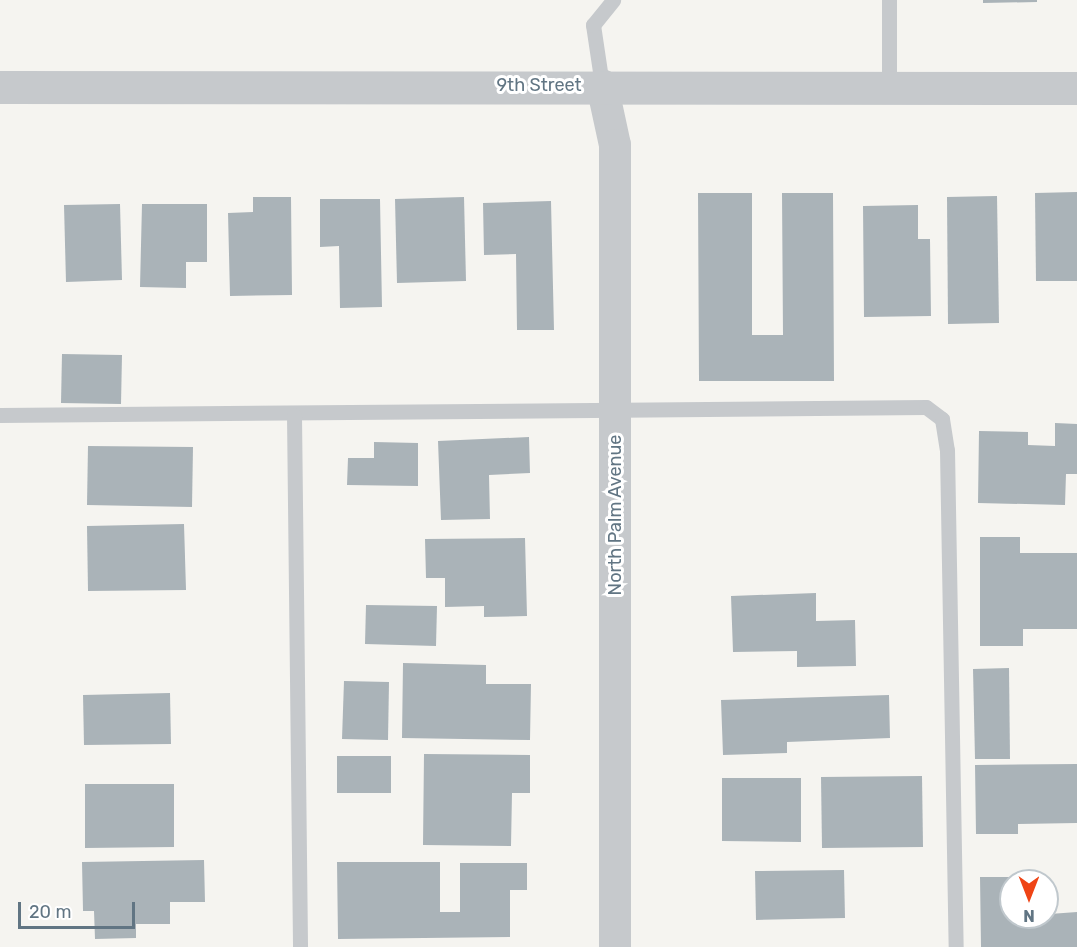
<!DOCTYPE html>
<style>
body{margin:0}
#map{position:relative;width:1077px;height:947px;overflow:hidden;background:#f5f4f0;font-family:Rubik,sans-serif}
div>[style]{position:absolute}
.building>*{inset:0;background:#aab3b8}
.service>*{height:15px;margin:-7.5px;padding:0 7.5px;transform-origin:7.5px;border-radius:7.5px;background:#c6c9cc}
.minor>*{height:32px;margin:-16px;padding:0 16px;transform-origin:16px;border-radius:16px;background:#c6c9cc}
.tertiary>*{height:33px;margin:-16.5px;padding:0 16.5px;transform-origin:16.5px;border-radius:16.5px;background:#c6c9cc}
span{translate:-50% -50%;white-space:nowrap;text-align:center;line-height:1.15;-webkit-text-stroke:6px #fff;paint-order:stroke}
.street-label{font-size:18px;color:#617583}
.north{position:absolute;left:999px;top:869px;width:60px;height:60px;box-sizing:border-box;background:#fff;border:2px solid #c0c8cd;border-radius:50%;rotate:180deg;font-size:16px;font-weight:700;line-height:24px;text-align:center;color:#617583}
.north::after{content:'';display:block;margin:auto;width:21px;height:27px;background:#ef4415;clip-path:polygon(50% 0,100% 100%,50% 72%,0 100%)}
.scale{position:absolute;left:18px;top:902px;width:117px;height:27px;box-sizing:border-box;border:3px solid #617583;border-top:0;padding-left:8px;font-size:18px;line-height:21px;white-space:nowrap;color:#617583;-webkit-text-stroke:4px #fff;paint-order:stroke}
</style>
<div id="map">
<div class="building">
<div style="clip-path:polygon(983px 0,1037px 0,1037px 2px,983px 3px)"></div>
<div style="clip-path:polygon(1077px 192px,1077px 281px,1036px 281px,1035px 193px)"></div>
<div style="clip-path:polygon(698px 193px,752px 193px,752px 335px,783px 335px,782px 193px,833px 193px,834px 381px,699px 381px)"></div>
<div style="clip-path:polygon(997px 196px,999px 323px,948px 324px,947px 197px)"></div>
<div style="clip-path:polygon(253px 197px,291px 197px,292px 295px,230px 296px,228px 213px,253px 212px)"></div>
<div style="clip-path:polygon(464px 197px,466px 281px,397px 283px,395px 199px)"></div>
<div style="clip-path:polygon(320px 199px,380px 199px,382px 307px,340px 308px,339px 246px,320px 247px)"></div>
<div style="clip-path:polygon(551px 201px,554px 330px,517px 330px,516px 254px,484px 255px,483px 203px)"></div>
<div style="clip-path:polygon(120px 204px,122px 280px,66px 282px,64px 205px)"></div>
<div style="clip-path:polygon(142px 204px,207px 204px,207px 262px,186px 262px,186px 288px,140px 287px)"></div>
<div style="clip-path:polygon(918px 205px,918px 239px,930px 239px,931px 316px,864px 317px,863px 206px)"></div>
<div style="clip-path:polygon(62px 354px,122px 355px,121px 404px,61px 403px)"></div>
<div style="clip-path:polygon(1055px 423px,1077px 424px,1077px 474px,1066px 474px,1065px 505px,978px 503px,979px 431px,1028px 432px,1028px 445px,1055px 446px)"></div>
<div style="clip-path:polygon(529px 437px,530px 473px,489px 475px,490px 519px,441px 520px,438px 441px)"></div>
<div style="clip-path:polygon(374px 442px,418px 443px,418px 486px,347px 485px,348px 458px,374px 458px)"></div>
<div style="clip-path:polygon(88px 446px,193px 447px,192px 507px,87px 505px)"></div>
<div style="clip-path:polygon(184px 524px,186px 590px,88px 591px,87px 526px)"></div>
<div style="clip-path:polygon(980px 537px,1020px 537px,1020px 553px,1077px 553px,1077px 629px,1023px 629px,1023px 646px,980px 646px)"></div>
<div style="clip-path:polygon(525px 538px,527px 616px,484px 617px,484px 606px,445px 607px,445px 578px,426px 578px,425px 539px)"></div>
<div style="clip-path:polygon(816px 593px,816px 621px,855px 620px,856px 666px,797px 667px,797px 651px,733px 652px,731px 596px)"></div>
<div style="clip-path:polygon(366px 605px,437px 606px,436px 646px,365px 644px)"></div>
<div style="clip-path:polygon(403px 663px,486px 665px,486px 684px,531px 684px,530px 740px,402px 738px)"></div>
<div style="clip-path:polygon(1009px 668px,1010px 759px,975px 759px,973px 669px)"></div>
<div style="clip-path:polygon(344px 681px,389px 682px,388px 740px,342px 739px)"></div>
<div style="clip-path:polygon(170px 693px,171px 744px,84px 745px,83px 695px)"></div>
<div style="clip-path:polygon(889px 695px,890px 738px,787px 742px,787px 753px,723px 755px,721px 700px)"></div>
<div style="clip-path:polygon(424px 754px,530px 755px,530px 793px,512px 793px,511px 846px,423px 845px)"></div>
<div style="clip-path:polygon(337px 756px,391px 756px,391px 793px,337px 793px)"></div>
<div style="clip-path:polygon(1077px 764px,1077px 823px,1018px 824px,1018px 834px,976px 834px,975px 765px)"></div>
<div style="clip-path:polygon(922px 776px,923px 847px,822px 848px,821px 777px)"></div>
<div style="clip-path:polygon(722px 778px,801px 778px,801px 842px,722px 841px)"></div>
<div style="clip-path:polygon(85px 784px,174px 784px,174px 847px,85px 848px)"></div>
<div style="clip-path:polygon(204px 860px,205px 902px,170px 902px,170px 924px,136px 924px,136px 938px,95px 939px,94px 911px,83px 911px,82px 862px)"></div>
<div style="clip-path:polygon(337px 862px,440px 862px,440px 912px,460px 912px,460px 863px,527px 863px,527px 890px,510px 890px,510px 937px,338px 939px)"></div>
<div style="clip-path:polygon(844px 870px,845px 918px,756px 920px,755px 871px)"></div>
<div style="clip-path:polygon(980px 877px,1024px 877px,1011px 881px,1011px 917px,1077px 912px,1077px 947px,981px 947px)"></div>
</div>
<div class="service">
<div style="left:889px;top:0;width:87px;rotate:90deg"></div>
<div style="left:602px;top:85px;width:61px;rotate:-98.5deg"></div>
<div style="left:593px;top:25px;width:32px;rotate:-51deg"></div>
<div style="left:0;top:415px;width:926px;rotate:-0.49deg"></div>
<div style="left:926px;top:407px;width:20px;rotate:37deg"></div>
<div style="left:942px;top:419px;width:31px;rotate:81deg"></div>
<div style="left:947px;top:450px;width:497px;rotate:89deg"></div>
<div style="left:294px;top:415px;width:532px;rotate:89.35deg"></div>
</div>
<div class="minor">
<div style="left:602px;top:85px;width:61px;rotate:77.8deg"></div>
<div style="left:615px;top:145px;width:802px;rotate:90deg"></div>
</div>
<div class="tertiary">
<div style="left:0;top:87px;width:1077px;rotate:0.05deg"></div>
</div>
<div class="street-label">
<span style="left:539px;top:85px">9th Street</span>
<span style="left:615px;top:515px;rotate:-90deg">North Palm Avenue</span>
</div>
<div class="north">N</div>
<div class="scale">20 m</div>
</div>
